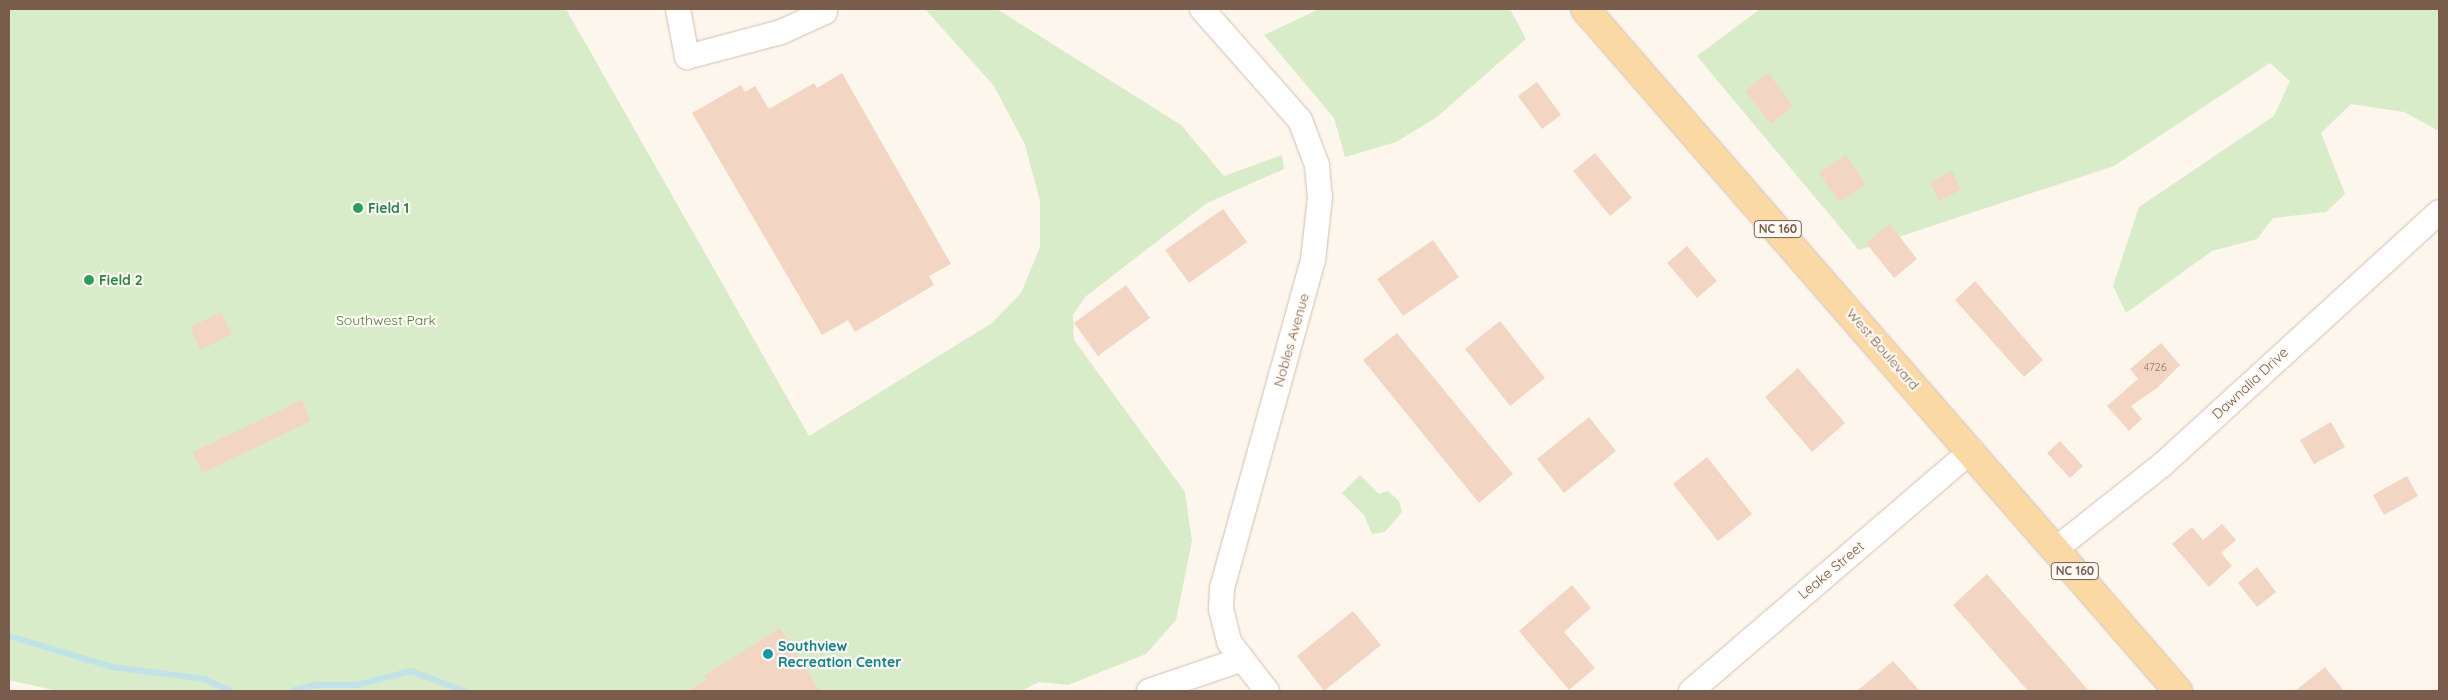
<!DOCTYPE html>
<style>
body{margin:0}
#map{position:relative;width:2448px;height:700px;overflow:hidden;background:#fdf6ec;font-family:Quicksand,sans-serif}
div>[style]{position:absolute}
.green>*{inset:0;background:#d8ecc9}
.stream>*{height:5.5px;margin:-2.75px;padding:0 2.75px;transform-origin:2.75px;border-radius:2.75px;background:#bfe3e8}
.building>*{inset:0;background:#f3d5c3}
.roads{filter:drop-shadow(0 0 1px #d1beb0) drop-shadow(0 0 1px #d1beb0)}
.minor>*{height:24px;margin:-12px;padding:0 12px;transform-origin:12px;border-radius:12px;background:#fff}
.major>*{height:28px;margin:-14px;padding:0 14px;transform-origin:14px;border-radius:14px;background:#fbd9a5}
.dots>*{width:14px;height:14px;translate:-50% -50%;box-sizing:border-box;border:2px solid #fffaf3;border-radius:50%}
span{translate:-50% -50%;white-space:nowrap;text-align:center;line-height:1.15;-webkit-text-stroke:4.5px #fffaf3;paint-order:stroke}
.number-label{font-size:11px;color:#987a6a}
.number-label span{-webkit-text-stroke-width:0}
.shield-label span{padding:1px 4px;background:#fffaf3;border:1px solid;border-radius:4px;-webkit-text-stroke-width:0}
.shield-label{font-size:12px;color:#7a5c4d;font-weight:700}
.leisure-label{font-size:14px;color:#27864d;font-weight:700}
.left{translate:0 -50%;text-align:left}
.park-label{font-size:14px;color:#537a41}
.street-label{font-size:14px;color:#7a5c4d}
.culture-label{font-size:14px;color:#0d838f;font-weight:700}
.frame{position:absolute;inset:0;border:10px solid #7a5c4d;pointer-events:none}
</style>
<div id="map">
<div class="green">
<div style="clip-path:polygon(9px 9px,566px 9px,809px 436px,992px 323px,1021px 293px,1040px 247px,1040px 201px,1025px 145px,994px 86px,925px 9px,997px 9px,1181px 125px,1224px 176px,1282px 155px,1284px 169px,1207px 203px,1085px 297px,1073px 315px,1074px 340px,1185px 492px,1192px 541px,1176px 620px,1146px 654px,1068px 685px,1039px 682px,1021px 691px,57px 691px,9px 680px)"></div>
<div style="clip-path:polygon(1319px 9px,1510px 9px,1526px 39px,1437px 117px,1396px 142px,1345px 157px,1334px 118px,1264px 35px)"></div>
<div style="clip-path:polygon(1760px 9px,2439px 9px,2439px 131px,2404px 112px,2351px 104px,2321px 133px,2345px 194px,2326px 212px,2273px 218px,2257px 239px,2212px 251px,2126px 313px,2113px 286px,2139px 207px,2274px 116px,2290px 81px,2270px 63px,2114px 166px,1859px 250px,1697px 56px)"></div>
<div style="clip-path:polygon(1360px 475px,1379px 494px,1388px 491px,1399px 501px,1402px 512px,1385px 532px,1372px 534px,1364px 515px,1342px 493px)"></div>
</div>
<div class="stream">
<div style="left:9px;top:636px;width:109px;rotate:16.6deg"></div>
<div style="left:113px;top:667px;width:93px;rotate:7.4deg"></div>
<div style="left:205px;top:679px;width:29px;rotate:25deg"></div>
<div style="left:292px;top:691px;width:23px;rotate:-15deg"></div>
<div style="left:314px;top:685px;width:43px"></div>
<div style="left:357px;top:685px;width:56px;rotate:-14.5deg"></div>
<div style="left:411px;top:671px;width:58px;rotate:20.3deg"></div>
</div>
<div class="building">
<div style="clip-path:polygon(842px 73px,951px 264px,929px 276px,934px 285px,855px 332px,848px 320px,822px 335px,692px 113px,741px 85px,745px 92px,755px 86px,769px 109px,814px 83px,817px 88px)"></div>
<div style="clip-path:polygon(1768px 73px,1793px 106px,1771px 124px,1745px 91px)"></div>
<div style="clip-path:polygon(1537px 82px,1561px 115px,1542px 129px,1518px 96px)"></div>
<div style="clip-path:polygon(1595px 153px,1632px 198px,1610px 216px,1573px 171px)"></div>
<div style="clip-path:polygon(1846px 155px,1866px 185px,1839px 202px,1819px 173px)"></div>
<div style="clip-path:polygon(1952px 171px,1961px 190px,1939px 201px,1930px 182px)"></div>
<div style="clip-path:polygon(1223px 209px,1247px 242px,1189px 283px,1165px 250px)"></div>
<div style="clip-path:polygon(1890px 224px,1917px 259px,1894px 278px,1866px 243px)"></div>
<div style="clip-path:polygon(1433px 240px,1459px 277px,1403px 316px,1377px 279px)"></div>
<div style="clip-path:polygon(1687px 246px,1717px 281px,1697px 298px,1667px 263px)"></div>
<div style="clip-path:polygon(1975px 281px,2043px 360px,2024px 377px,1955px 300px)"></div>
<div style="clip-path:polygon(1126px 285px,1150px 318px,1098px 356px,1074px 323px)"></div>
<div style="clip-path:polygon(221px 312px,232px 334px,200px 350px,190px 327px)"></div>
<div style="clip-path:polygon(1500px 321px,1545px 378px,1510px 406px,1465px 349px)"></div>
<div style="clip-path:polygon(1397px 333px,1513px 474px,1479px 503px,1363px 360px)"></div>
<div style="clip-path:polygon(2161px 343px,2180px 365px,2157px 388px,2131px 406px,2142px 419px,2129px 431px,2107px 406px,2138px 379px,2130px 369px)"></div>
<div style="clip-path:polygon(1798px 368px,1845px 423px,1812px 452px,1765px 397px)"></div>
<div style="clip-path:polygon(302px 400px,311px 421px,202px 473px,193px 452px)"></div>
<div style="clip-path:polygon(1589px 417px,1616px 451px,1564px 493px,1537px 459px)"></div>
<div style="clip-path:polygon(2331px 422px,2345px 447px,2314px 464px,2300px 440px)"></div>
<div style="clip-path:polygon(2060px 441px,2083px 466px,2070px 478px,2047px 453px)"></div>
<div style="clip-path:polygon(1707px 457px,1752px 514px,1718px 541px,1673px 484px)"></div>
<div style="clip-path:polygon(2407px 476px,2418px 496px,2384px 515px,2373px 495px)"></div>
<div style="clip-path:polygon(2222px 524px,2236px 540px,2221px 553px,2232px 566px,2209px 587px,2172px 544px,2192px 527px,2203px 540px)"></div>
<div style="clip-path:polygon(2257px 567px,2276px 592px,2257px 607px,2238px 583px)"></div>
<div style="clip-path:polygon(1987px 574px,2044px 639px,2089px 691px,2028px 691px,1953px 605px)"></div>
<div style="clip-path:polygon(1572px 585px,1591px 608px,1564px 632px,1595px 668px,1569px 690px,1519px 631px)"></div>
<div style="clip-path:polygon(1353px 611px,1381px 645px,1324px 691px,1297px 656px)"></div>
<div style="clip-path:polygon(780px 628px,820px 691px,688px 691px,706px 680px,704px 676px)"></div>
<div style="clip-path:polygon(1893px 661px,1920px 691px,1857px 691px)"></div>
<div style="clip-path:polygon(2325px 667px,2344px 691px,2295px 691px)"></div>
</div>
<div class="roads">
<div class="minor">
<div style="left:678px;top:9px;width:49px;rotate:79.4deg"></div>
<div style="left:687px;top:57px;width:97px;rotate:-14.9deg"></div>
<div style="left:781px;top:32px;width:48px;rotate:-24.4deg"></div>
<div style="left:825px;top:12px;width:3px;rotate:-108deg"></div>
<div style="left:1202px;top:9px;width:148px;rotate:48.6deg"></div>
<div style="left:1300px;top:120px;width:48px;rotate:69.3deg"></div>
<div style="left:1317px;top:165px;width:32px;rotate:85deg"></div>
<div style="left:1320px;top:197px;width:63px;rotate:96.3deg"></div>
<div style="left:1313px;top:260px;width:341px;rotate:105.5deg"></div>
<div style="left:1222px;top:589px;width:20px;rotate:93deg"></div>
<div style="left:1221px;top:609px;width:34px;rotate:76deg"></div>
<div style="left:1229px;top:642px;width:62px;rotate:52.2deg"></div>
<div style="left:2056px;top:549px;width:135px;rotate:-38.4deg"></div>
<div style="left:2162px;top:465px;width:375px;rotate:-42.4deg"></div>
<div style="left:1149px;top:691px;width:96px;rotate:-18.8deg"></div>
<div style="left:1691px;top:691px;width:370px;rotate:-40.6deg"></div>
</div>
<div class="major">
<div style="left:1585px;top:9px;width:904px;rotate:48.99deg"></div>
</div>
</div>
<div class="dots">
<div style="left:358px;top:208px;background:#2e9e5b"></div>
<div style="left:89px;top:280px;background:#2e9e5b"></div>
<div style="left:768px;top:654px;background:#0f9aa8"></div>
</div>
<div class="number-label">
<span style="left:2155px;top:367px">4726</span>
</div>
<div class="shield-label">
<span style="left:1778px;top:229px">NC 160</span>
<span style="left:2075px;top:571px">NC 160</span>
</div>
<div class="leisure-label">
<span class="left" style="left:368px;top:208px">Field 1</span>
<span class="left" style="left:99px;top:280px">Field 2</span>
</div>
<div class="park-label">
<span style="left:386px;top:320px">Southwest Park</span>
</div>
<div class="street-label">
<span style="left:1291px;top:340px;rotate:-74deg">Nobles Avenue</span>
<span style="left:1883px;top:349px;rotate:49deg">West Boulevard</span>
<span style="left:2250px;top:383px;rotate:-43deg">Dawnalia Drive</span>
<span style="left:1831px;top:570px;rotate:-40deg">Leake Street</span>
</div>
<div class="culture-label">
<span class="left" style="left:778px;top:654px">Southview<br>Recreation Center</span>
</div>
<div class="frame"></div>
</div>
